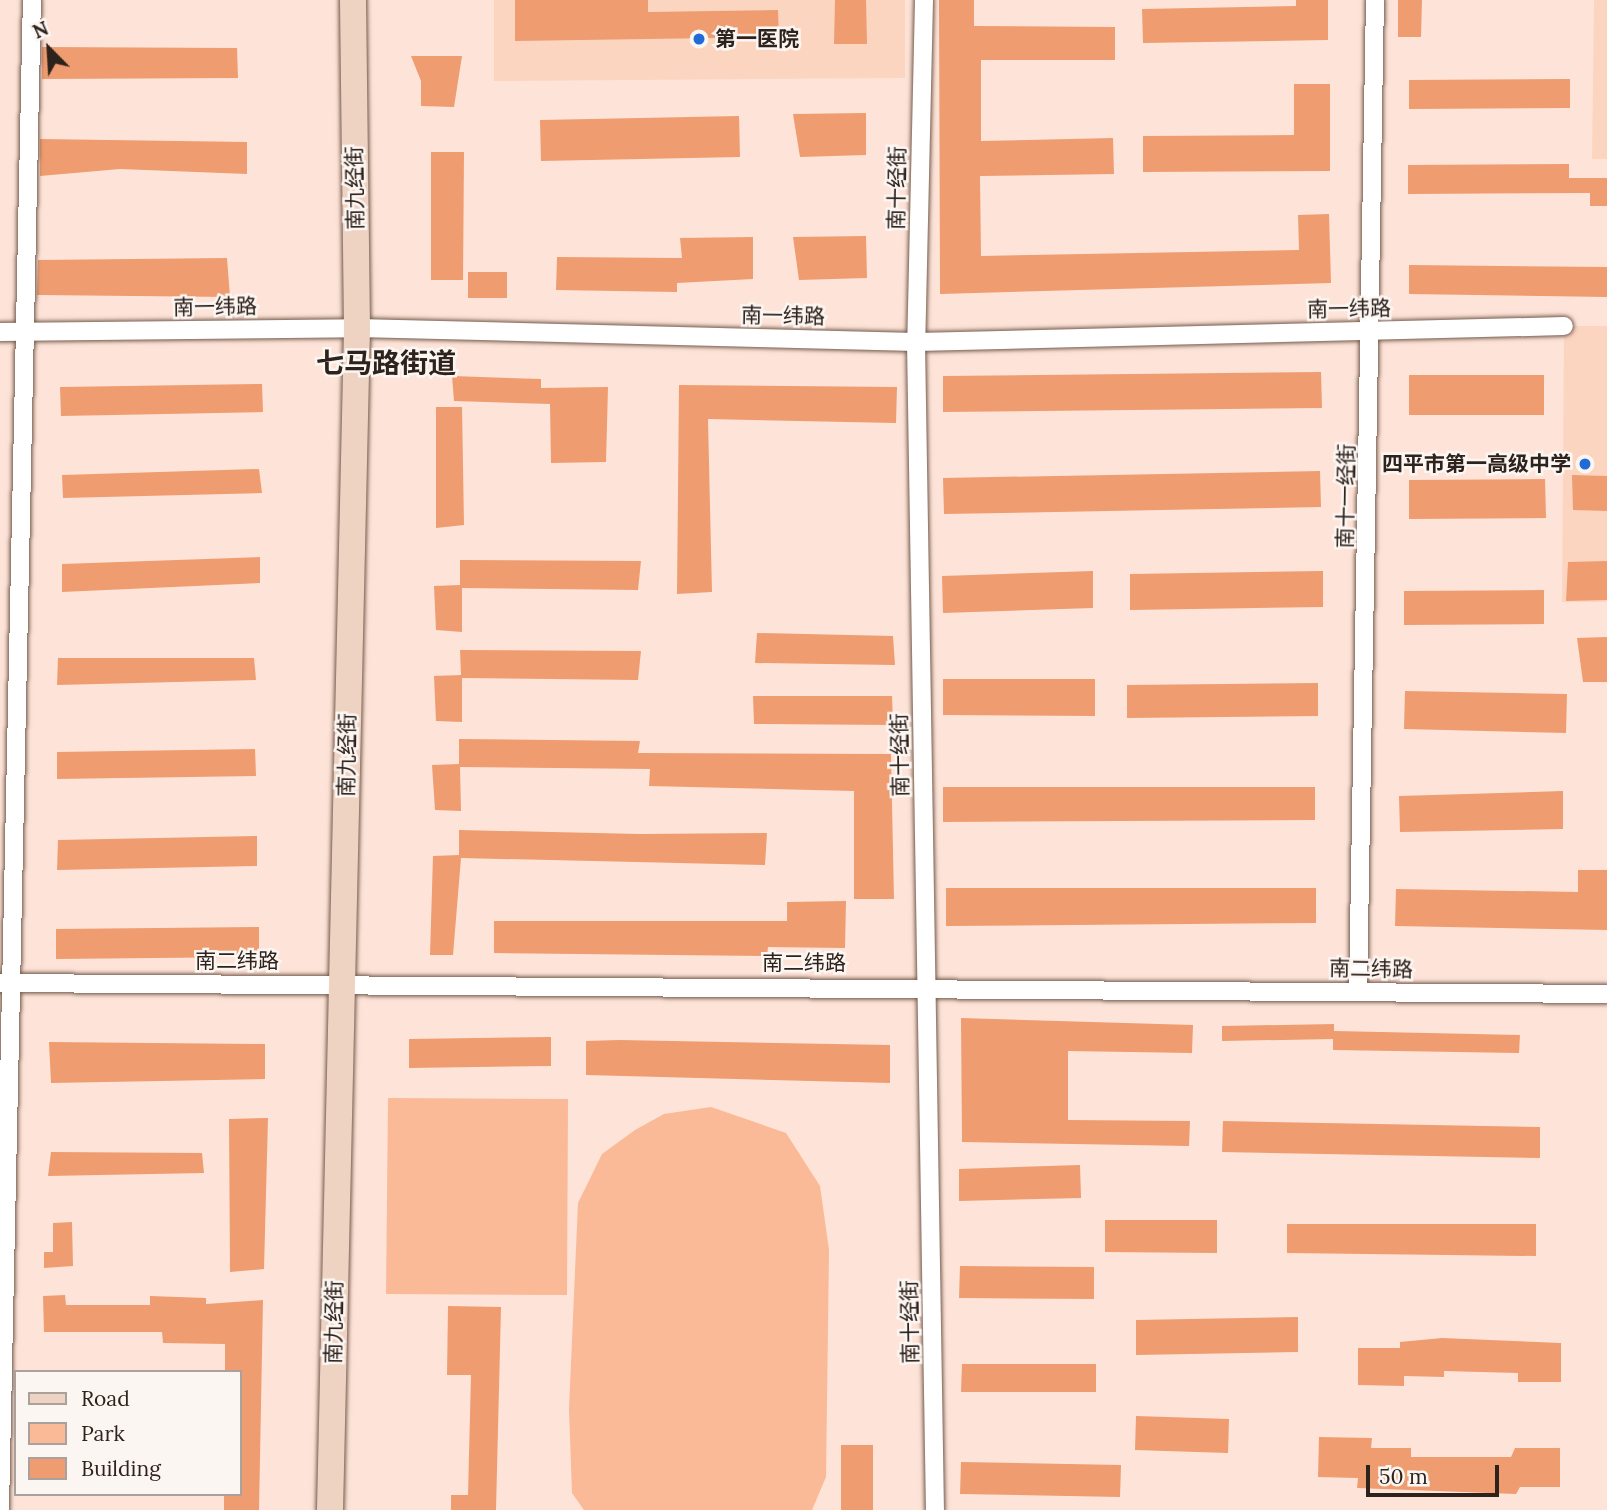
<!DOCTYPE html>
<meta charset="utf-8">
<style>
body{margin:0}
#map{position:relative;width:1607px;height:1510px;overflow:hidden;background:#fee4d8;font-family:Lora,"Noto Sans SC",serif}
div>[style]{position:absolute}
.built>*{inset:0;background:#fcd5c1}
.green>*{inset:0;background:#fab997}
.building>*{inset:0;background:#ef9c70}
.roads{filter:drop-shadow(0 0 2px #755b4d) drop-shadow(0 0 2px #755b4d)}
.minor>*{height:18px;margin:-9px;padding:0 9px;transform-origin:9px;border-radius:9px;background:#fff}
.secondary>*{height:26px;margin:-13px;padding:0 13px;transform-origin:13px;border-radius:13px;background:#efd3c2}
.dots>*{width:19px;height:19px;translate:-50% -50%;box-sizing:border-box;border:4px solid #fcf6f3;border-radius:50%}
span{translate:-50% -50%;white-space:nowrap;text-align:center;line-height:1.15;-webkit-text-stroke:5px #fcf6f3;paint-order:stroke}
.poi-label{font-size:21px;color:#2e221c;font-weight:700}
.left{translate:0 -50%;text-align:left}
.right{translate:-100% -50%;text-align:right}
.street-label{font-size:21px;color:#2e221c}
.district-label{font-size:28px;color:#2e221c;font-weight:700}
.legend{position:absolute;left:14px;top:1370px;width:228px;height:126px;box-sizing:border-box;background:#fcf6f3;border:2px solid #aaa19d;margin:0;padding:9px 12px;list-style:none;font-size:21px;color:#2e221c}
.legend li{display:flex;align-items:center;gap:14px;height:35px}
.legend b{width:35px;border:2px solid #aaa19d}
.north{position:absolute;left:14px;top:14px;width:70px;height:70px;-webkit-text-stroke:5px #fcf6f3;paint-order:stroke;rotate:336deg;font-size:19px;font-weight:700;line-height:28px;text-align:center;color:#2e221c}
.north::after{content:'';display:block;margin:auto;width:24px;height:32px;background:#2e221c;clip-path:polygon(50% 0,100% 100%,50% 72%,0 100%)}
.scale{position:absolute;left:1366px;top:1465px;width:133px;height:32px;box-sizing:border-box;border:4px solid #2e221c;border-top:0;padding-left:9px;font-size:21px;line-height:24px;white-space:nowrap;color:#2e221c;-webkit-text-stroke:5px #fcf6f3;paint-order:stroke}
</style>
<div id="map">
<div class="built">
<div style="clip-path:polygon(494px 0,905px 0,905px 78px,494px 81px)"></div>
<div style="clip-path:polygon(1594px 0,1607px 0,1607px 159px,1592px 159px)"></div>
<div style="clip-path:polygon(1564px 326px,1607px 326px,1607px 602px,1562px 602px)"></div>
</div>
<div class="green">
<div style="clip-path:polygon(388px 1098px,568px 1099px,567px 1295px,386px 1294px)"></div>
<div style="clip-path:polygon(711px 1107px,786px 1133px,820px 1186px,829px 1250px,826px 1477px,812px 1510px,584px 1510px,572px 1493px,569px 1409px,578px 1203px,602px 1154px,635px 1130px,664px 1114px)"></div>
</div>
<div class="building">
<div style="clip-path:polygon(515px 0,648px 0,648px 12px,778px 10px,779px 37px,515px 41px)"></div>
<div style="clip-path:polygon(835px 0,866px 0,867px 44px,834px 44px)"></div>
<div style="clip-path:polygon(939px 0,974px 0,974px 26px,1115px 27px,1115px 60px,981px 60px,981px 141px,1113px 138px,1114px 174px,980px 176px,981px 256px,1299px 250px,1298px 215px,1329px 214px,1331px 283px,940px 294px)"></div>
<div style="clip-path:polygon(1296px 0,1328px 0,1328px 40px,1143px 43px,1142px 9px,1296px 6px)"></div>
<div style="clip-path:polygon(1398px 0,1422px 0,1421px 37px,1398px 37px)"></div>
<div style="clip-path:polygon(42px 47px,237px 48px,238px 78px,42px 79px)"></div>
<div style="clip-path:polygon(411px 56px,462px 56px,454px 107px,421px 106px,421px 81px)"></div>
<div style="clip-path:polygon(1570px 79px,1570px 108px,1409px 109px,1409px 80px)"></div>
<div style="clip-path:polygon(1294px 84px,1330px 84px,1330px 171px,1143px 172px,1143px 136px,1294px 135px)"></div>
<div style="clip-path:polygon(866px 113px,866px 155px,800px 157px,793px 114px)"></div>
<div style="clip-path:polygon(739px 116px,740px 157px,541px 161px,540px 120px)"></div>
<div style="clip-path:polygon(40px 139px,247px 142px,247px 174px,120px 169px,40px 176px)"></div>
<div style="clip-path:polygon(431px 152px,464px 152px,463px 280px,431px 280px)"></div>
<div style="clip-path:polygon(1569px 164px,1569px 178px,1607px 178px,1607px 206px,1590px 206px,1590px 193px,1408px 194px,1408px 165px)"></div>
<div style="clip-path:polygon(866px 236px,867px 278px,799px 280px,793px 237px)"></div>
<div style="clip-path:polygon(753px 237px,753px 279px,677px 283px,677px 292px,556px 290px,557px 257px,682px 258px,680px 238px)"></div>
<div style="clip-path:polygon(227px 258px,230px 297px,37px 295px,38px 260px)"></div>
<div style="clip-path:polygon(1409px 265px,1607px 267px,1607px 297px,1409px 294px)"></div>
<div style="clip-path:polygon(468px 272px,507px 272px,507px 298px,468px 298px)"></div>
<div style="clip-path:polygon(1321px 372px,1322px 408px,943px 412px,943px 376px)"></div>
<div style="clip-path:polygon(1409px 375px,1544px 375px,1544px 415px,1409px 415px)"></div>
<div style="clip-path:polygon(452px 376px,541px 379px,541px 388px,608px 387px,606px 462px,551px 463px,550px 404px,454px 401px)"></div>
<div style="clip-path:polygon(262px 384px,263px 412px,61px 416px,60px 387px)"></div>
<div style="clip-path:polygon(679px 385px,897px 387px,896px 423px,708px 419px,712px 592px,677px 594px)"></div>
<div style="clip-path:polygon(436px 407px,462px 407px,464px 525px,436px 528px)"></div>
<div style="clip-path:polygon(259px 469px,262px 493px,63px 498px,62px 475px)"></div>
<div style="clip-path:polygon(1320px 471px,1321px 507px,944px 514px,943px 478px)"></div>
<div style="clip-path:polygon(1572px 475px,1607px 476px,1607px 511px,1573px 510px)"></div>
<div style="clip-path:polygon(1545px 479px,1546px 518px,1409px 519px,1409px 480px)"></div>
<div style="clip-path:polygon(260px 557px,260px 583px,62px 592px,62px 564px)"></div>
<div style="clip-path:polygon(460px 560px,641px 561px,638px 590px,462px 588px,462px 632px,436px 630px,434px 586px,460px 585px)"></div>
<div style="clip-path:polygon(1607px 561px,1607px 600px,1566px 601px,1568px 562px)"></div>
<div style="clip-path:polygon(1093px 571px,1093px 608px,943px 613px,942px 576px)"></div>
<div style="clip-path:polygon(1323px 571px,1323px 607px,1130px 610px,1130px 574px)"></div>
<div style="clip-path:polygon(1544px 590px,1544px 624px,1404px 625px,1404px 591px)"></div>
<div style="clip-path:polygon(757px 633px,893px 636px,895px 665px,755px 663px)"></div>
<div style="clip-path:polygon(1607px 637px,1607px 682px,1583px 682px,1577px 638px)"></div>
<div style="clip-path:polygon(460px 650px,641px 651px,638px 680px,462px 678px,462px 722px,436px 721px,434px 676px,461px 675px)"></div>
<div style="clip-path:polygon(58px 658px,254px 658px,256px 680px,57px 685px)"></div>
<div style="clip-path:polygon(943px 679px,1095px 679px,1095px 716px,943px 715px)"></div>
<div style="clip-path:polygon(1318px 683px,1318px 716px,1127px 718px,1127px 685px)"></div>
<div style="clip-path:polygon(1405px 691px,1567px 694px,1566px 733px,1404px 729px)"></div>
<div style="clip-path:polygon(753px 696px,892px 696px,893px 725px,754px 724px)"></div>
<div style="clip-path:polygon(459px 739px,640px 741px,638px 753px,891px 754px,894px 899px,854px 899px,854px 791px,649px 786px,650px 769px,460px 767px,461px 811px,435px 810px,432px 765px,459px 764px)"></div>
<div style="clip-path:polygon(255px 749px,256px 776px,57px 779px,57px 752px)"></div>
<div style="clip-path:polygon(943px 787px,1315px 787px,1315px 820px,943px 822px)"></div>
<div style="clip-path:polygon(1563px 791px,1563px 829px,1400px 832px,1399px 796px)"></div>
<div style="clip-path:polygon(459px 830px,640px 834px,767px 833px,765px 865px,461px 858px,453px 955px,430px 955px,433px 856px,459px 855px)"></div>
<div style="clip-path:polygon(257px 836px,257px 866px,57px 870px,58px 840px)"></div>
<div style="clip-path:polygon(1578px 870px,1607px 870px,1607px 930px,1395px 926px,1396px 889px,1578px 892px)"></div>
<div style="clip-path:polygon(946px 888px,1316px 888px,1316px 923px,946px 926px)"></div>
<div style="clip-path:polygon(846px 901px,845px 948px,768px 947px,767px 956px,494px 953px,494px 921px,787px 921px,787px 902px)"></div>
<div style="clip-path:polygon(259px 927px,259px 957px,56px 959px,56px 929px)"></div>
<div style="clip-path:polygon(961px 1018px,1193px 1025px,1192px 1053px,1068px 1051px,1068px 1120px,1190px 1121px,1189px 1146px,962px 1142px)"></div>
<div style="clip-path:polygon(1334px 1024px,1334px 1031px,1520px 1035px,1519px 1053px,1333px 1050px,1333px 1039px,1222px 1041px,1222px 1026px)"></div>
<div style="clip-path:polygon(551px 1037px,551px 1066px,409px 1068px,409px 1039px)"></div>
<div style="clip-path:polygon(619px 1040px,890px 1045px,890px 1083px,586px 1075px,586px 1041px)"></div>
<div style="clip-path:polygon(49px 1042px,265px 1044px,265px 1079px,51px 1083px)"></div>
<div style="clip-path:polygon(268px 1118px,264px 1269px,230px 1272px,229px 1119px)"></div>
<div style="clip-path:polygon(1223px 1121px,1540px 1127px,1540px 1158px,1222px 1152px)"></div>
<div style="clip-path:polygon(51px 1152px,202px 1153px,204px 1173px,48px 1176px)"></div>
<div style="clip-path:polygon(1080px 1165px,1081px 1198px,959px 1201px,959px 1169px)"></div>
<div style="clip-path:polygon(1105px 1220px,1217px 1220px,1217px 1253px,1105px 1252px)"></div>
<div style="clip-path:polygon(72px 1222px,73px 1266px,44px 1268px,44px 1252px,53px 1252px,53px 1223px)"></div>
<div style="clip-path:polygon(1287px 1224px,1536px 1224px,1536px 1256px,1287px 1253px)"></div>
<div style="clip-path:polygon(960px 1266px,1094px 1267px,1094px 1299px,959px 1298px)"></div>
<div style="clip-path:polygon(65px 1295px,66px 1305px,150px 1305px,150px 1296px,206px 1298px,206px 1304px,263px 1300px,259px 1510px,224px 1510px,224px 1494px,240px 1494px,240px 1372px,225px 1372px,225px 1344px,163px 1343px,162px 1332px,44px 1332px,43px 1296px)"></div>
<div style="clip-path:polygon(448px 1306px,501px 1307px,496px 1510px,451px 1510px,451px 1495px,468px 1495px,471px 1375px,447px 1375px)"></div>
<div style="clip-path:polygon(1298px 1317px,1298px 1352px,1136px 1355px,1136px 1320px)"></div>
<div style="clip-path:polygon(1442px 1338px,1561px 1343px,1561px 1382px,1518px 1382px,1518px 1373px,1444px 1371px,1444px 1377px,1404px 1376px,1404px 1386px,1358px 1385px,1358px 1348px,1400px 1348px,1400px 1342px)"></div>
<div style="clip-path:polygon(962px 1364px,1096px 1364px,1096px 1392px,961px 1392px)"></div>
<div style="clip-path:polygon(1136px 1416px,1229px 1419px,1228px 1453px,1135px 1450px)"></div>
<div style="clip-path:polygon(1319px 1437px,1372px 1438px,1371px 1448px,1411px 1448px,1411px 1457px,1511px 1457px,1515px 1448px,1560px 1448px,1560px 1487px,1520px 1487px,1516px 1494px,1357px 1488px,1358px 1478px,1318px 1477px)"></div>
<div style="clip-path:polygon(841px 1445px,873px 1445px,873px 1510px,841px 1510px)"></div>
<div style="clip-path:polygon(961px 1462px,1121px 1465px,1120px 1497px,960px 1494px)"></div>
</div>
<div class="roads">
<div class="minor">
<div style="left:924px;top:0;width:342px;rotate:91.3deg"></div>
<div style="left:916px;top:342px;width:1168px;rotate:89.07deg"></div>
<div style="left:0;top:332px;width:357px;rotate:-0.6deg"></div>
<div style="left:357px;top:328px;width:559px;rotate:1.43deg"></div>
<div style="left:916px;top:342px;width:648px;rotate:-1.41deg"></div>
<div style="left:0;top:983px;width:1607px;rotate:0.39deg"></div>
<div style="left:1358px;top:992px;width:992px;rotate:-89.02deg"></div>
<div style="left:0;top:1510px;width:1510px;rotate:-88.79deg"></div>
</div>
<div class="secondary">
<div style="left:330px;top:1510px;width:1182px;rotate:-88.69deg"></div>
<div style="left:357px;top:328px;width:328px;rotate:-90.7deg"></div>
</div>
</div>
<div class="dots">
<div style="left:699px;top:39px;background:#206bd6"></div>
<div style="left:1585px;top:464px;background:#206bd6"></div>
</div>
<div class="poi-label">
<span class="left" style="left:715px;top:39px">第一医院</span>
<span class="right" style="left:1571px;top:464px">四平市第一高级中学</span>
</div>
<div class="street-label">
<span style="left:355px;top:188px;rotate:-91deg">南九经街</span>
<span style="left:897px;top:188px;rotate:-89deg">南十经街</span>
<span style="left:215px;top:307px;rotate:-1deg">南一纬路</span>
<span style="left:1349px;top:309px;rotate:-1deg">南一纬路</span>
<span style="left:783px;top:316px;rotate:1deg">南一纬路</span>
<span style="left:1346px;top:496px;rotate:-89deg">南十一经街</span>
<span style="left:347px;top:755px;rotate:-89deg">南九经街</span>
<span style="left:900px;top:755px;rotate:-91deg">南十经街</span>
<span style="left:237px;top:961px">南二纬路</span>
<span style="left:804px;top:963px">南二纬路</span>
<span style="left:1371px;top:969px;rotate:1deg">南二纬路</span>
<span style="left:334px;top:1322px;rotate:-89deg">南九经街</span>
<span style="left:910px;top:1322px;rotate:-91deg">南十经街</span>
</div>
<div class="district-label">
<span style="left:386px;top:363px">七马路街道</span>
</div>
<ul class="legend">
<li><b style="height:9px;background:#efd3c2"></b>Road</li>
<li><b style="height:19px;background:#fab997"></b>Park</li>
<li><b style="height:19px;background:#ef9c70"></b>Building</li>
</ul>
<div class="north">N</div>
<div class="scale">50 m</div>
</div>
